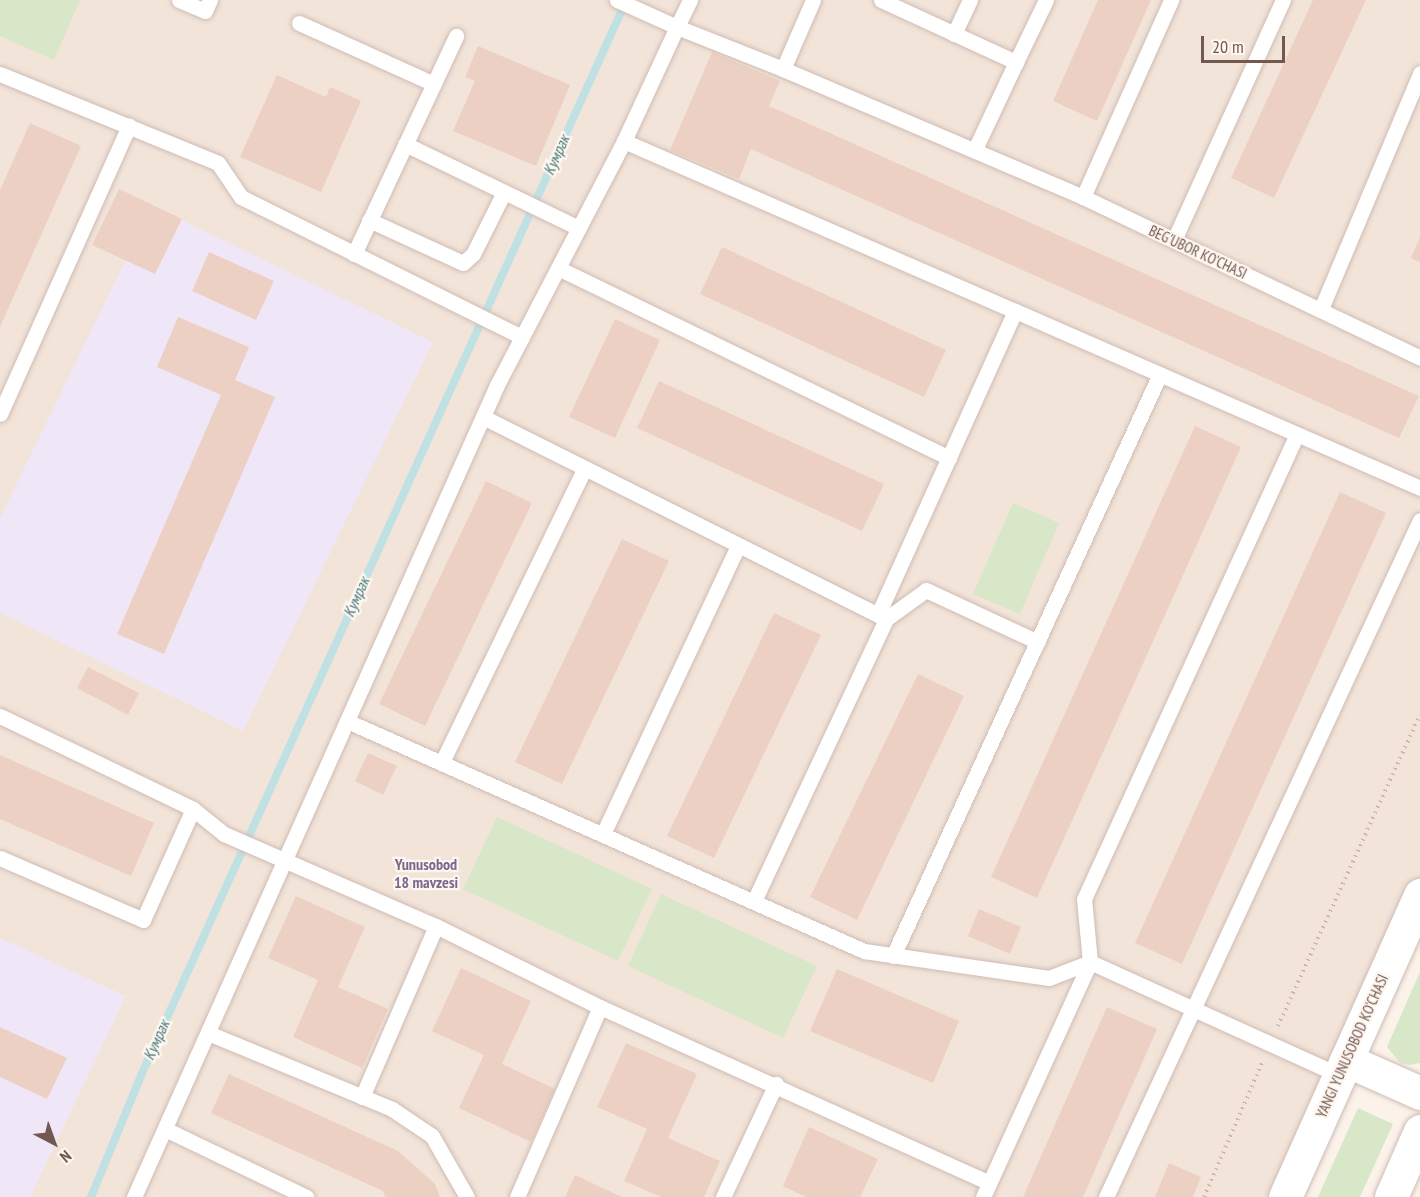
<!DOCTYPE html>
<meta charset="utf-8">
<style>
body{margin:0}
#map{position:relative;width:1420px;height:1197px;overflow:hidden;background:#fbf2ea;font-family:"PT Sans Narrow",sans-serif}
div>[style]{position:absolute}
.residential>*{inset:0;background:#f2e4d9}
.education>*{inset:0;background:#efe7f7}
.green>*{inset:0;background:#d9e7c9}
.stream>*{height:8px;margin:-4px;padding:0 4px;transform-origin:4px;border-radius:4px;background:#c0e1e3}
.building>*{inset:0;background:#edd0c4}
.path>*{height:4px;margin-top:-2px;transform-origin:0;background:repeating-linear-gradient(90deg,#d3b3a7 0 1.5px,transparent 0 6px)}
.roads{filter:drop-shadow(0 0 2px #cebcb4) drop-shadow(0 0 2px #cebcb4)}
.service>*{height:15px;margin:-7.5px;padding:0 7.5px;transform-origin:7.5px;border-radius:7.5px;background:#fff}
.secondary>*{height:33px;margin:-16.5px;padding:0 16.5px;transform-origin:16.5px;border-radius:16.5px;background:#fff}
span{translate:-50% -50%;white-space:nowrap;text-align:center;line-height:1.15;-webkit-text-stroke:4.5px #fdf7f0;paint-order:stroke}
.street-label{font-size:15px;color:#735850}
.water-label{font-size:16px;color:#487a7d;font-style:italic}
.neighbourhood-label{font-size:16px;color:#7d678e;font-weight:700}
.north{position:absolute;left:24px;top:1113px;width:60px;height:60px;-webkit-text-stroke:4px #fdf7f0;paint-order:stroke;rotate:139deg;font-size:16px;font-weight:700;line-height:24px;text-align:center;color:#735850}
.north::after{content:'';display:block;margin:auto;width:21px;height:27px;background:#735850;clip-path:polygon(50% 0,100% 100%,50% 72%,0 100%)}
.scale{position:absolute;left:1201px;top:36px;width:84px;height:27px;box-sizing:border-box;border:3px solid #735850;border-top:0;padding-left:8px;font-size:18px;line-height:21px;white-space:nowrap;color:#735850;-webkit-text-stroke:4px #fdf7f0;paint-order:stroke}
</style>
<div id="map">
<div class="residential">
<div style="clip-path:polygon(0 0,1420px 0,1420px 895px,1285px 1197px,0 1197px)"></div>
</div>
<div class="education">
<div style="clip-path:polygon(152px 206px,433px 342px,243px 731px,0 613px,0 518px)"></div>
<div style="clip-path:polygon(0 938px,126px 996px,30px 1197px,0 1197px)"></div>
</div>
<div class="green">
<div style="clip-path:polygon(0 0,80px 0,54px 60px,0 36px)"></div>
<div style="clip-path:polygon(1013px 503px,1059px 523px,1020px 614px,973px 594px)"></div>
<div style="clip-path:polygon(497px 817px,652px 889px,618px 961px,463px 889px)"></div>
<div style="clip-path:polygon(661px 894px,817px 966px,783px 1038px,628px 966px)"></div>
<div style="clip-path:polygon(1420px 972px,1420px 1063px,1410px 1065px,1400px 1063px,1387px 1047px)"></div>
<div style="clip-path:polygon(1358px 1108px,1393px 1124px,1360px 1197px,1318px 1197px)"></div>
</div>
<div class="stream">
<div style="left:91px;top:1197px;width:134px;rotate:-67.6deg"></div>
<div style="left:142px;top:1073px;width:1176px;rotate:-65.7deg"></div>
</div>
<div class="building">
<div style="clip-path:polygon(1098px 0,1151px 0,1097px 121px,1053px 101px)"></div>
<div style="clip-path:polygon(1313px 0,1366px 0,1274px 198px,1231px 178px)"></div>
<div style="clip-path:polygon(478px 46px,570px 85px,536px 166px,453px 131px,475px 81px,465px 77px)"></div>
<div style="clip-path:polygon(712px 52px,780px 81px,769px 106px,1419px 396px,1399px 438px,751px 149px,739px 179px,670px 150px)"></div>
<div style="clip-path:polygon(277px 75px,326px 97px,330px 87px,361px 101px,321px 192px,240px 157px)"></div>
<div style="clip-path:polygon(30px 123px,81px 146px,0 327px,0 190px)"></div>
<div style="clip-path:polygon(119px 189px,182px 219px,155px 274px,92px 245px)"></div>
<div style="clip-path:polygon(1420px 237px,1420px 262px,1411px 258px)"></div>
<div style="clip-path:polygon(722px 247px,946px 350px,924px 397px,700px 294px)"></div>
<div style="clip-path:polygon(209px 252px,274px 281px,256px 320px,192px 291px)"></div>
<div style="clip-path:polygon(178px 317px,249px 347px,235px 380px,275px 397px,164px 654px,117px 634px,221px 395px,157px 367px)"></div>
<div style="clip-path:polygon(615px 319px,660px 340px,615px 438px,569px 417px)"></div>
<div style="clip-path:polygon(659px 381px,884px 484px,862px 531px,637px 428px)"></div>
<div style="clip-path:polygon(1195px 426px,1241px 447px,1037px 898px,991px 877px)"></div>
<div style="clip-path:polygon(486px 481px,532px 503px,425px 726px,379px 704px)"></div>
<div style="clip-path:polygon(1340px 492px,1386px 513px,1182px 964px,1135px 943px)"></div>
<div style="clip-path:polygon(622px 539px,669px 561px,562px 784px,515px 762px)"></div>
<div style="clip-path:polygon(774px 613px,821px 635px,714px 858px,667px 836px)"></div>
<div style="clip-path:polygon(88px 667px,139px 693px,128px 715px,77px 688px)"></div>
<div style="clip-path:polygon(918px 674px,964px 696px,857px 920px,810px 897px)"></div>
<div style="clip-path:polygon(368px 753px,397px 766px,383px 795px,355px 781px)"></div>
<div style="clip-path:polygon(0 755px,154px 823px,131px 876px,0 819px)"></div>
<div style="clip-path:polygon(296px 896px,365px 927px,338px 987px,388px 1009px,362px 1068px,293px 1037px,318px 980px,268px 958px)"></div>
<div style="clip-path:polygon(979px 909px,1021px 927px,1010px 954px,968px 936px)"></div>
<div style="clip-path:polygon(461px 968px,531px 1001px,502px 1064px,555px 1089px,531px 1142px,459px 1108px,484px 1055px,432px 1031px)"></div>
<div style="clip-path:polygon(837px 969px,959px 1021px,933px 1083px,810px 1031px)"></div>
<div style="clip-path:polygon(1107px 1007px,1157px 1029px,1083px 1197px,1023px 1197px)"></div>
<div style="clip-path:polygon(0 1027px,67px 1058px,47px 1099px,0 1077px)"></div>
<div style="clip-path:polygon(626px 1043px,697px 1074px,668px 1138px,720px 1161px,704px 1197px,661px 1197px,624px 1181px,647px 1129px,597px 1107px)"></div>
<div style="clip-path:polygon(229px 1074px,398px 1151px,435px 1184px,440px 1197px,385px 1197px,383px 1191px,211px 1113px)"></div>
<div style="clip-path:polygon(809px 1127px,878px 1159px,860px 1197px,806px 1197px,783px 1186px)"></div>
<div style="clip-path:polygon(1169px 1163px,1201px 1177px,1193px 1197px,1155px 1197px)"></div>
<div style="clip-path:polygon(575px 1175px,622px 1197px,565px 1197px)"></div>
</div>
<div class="path">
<div style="left:1278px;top:1026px;width:342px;rotate:-65.5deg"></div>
<div style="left:1204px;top:1197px;width:146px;rotate:-66.6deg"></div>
</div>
<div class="roads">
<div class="service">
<div style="left:179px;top:0;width:28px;rotate:23deg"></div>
<div style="left:205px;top:11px;width:12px;rotate:-66deg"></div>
<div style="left:690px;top:0;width:30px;rotate:116deg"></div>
<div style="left:677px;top:27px;width:114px;rotate:21.6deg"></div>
<div style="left:783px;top:69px;width:75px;rotate:-66.5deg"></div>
<div style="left:881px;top:0;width:149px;rotate:24.7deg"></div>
<div style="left:1016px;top:62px;width:96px;rotate:115.2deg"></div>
<div style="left:299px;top:23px;width:148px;rotate:24.3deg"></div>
<div style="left:954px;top:34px;width:38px;rotate:-65deg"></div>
<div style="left:1016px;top:62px;width:69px;rotate:-64.2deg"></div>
<div style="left:783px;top:69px;width:326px;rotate:23.1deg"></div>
<div style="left:1083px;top:197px;width:373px;rotate:25.5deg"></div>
<div style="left:0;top:74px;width:235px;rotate:22.2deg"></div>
<div style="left:218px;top:163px;width:41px;rotate:55.9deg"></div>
<div style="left:241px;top:197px;width:314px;rotate:26.5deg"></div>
<div style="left:624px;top:141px;width:426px;rotate:23.5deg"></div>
<div style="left:1015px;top:311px;width:333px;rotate:114.3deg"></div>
<div style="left:405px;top:144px;width:193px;rotate:25.8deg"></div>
<div style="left:1083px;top:197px;width:216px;rotate:-65.9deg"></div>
<div style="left:369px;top:220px;width:103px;rotate:24.6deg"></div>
<div style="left:463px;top:263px;width:13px;rotate:-42deg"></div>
<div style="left:473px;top:254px;width:69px;rotate:-63.4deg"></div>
<div style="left:1174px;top:240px;width:264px;rotate:-65.6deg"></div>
<div style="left:354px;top:254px;width:241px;rotate:-64.9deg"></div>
<div style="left:558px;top:268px;width:435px;rotate:25.9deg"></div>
<div style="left:1321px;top:309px;width:256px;rotate:-67.2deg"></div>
<div style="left:1015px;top:311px;width:442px;rotate:23.6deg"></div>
<div style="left:0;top:414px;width:316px;rotate:-65.9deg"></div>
<div style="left:483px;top:417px;width:451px;rotate:26.6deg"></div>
<div style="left:886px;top:619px;width:49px;rotate:-35.9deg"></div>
<div style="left:926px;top:590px;width:123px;rotate:24.9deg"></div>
<div style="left:0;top:716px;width:214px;rotate:25.7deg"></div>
<div style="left:193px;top:809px;width:40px;rotate:39deg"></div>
<div style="left:224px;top:834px;width:231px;rotate:23.5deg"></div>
<div style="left:436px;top:926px;width:183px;rotate:26.3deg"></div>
<div style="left:600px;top:1007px;width:427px;rotate:24.3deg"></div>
<div style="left:347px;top:721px;width:566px;rotate:23.98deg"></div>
<div style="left:864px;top:951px;width:187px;rotate:8.3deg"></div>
<div style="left:1049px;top:978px;width:44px;rotate:-21.3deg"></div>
<div style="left:1090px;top:962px;width:273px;rotate:24.4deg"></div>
<div style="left:442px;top:762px;width:325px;rotate:-64.1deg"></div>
<div style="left:603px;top:834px;width:318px;rotate:-64.9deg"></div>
<div style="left:0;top:858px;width:156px;rotate:23.4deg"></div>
<div style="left:143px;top:920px;width:122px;rotate:-65.8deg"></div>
<div style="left:754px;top:901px;width:311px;rotate:-64.9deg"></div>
<div style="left:893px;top:956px;width:640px;rotate:-65.36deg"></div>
<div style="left:208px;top:1033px;width:199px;rotate:22.4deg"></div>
<div style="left:392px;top:1109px;width:48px;rotate:34deg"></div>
<div style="left:432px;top:1136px;width:70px;rotate:60.2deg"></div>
<div style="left:362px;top:1097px;width:186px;rotate:-66.6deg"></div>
<div style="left:165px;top:1129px;width:157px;rotate:25.7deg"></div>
<div style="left:134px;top:1197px;width:889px;rotate:-65.91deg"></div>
<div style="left:497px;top:385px;width:275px;rotate:-62.5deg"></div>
<div style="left:624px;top:141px;width:126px;rotate:-65.1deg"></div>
<div style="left:677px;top:27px;width:66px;rotate:-155.8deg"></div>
<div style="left:517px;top:1197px;width:207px;rotate:-66.4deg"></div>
<div style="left:723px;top:1197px;width:125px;rotate:-64.9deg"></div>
<div style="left:983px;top:1197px;width:258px;rotate:-65.5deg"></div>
<div style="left:1090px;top:962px;width:63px;rotate:-95.4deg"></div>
<div style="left:1084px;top:899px;width:511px;rotate:-65.39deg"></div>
<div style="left:1106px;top:1197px;width:746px;rotate:-65.12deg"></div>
</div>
<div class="secondary">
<div style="left:1346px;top:1060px;width:81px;rotate:24deg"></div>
<div style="left:1285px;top:1197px;width:331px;rotate:-65.9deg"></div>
<div style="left:1391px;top:1197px;width:72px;rotate:-66.3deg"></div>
</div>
</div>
<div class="street-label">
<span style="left:1198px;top:252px;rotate:25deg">BEG'UBOR KO'CHASI</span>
<span style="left:1352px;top:1046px;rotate:-66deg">YANGI YUNUSOBOD KO'CHASI</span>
</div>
<div class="water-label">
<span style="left:556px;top:155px;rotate:-66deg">Кумрак</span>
<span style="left:356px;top:597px;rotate:-66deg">Кумрак</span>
<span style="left:156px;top:1040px;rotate:-66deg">Кумрак</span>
</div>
<div class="neighbourhood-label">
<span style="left:426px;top:873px">Yunusobod<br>18 mavzesi</span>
</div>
<div class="north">N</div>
<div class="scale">20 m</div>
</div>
